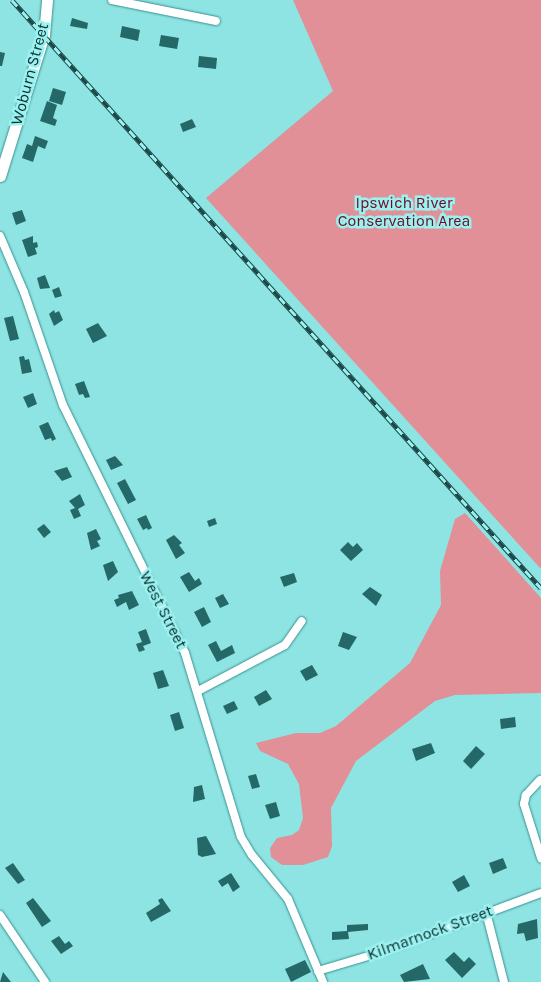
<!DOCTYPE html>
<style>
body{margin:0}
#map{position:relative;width:541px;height:982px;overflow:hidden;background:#8ee4e3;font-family:Karla,sans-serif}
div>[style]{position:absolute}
.green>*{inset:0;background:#e09096}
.building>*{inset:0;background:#256868}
.roads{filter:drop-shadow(0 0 1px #399191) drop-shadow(0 0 1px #399191)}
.street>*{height:8px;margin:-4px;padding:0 4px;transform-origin:4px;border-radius:4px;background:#fff}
.secondary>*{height:11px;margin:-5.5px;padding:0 5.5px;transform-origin:5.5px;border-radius:5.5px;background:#fff}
.rail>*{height:4.5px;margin-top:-2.25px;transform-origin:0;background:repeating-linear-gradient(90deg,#9bf1f0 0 8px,#1a4645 0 16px);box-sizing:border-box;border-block:1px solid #1a4645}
span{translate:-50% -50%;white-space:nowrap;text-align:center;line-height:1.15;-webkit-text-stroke:5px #9bf1f0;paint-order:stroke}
.street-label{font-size:16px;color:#0a3030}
.park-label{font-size:16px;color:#6e0b23}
</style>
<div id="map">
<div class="green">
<div style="clip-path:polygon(293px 0,541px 0,541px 569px,206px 198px,333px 91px)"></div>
<div style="clip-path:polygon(465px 513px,541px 598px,541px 693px,455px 695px,435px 701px,356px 761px,331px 808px,332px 846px,328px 857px,303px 865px,282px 865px,271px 857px,270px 848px,277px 838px,292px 835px,299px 830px,303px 818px,299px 784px,288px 764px,260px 751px,256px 743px,296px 733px,320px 733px,336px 726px,410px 663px,441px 605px,440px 571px,455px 519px)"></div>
</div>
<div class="building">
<div style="clip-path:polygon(72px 18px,88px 23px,87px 29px,70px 26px)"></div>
<div style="clip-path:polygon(122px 26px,140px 30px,138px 41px,120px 37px)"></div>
<div style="clip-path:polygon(161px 35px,179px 38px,177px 49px,159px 46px)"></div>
<div style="clip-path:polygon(0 52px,5px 53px,2px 66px,0 66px)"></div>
<div style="clip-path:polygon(199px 56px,217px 58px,216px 69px,198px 67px)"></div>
<div style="clip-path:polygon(53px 88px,66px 92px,62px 105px,49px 101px)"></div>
<div style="clip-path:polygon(47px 101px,57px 105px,53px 118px,57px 120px,55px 126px,40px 121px)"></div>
<div style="clip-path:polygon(192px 119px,196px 127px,183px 132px,180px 124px)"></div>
<div style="clip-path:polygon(35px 136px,48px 141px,45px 149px,38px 146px,33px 162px,22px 158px,27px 144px,32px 146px)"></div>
<div style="clip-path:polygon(22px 210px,26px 221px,16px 225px,12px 213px)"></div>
<div style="clip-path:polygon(33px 236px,33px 243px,37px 242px,38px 247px,35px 248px,37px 254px,28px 257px,22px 240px)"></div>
<div style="clip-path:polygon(45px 275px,50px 288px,40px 289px,37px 278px)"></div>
<div style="clip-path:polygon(59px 287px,62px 296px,55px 298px,52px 290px)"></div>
<div style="clip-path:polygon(54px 310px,55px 313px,59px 311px,63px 320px,54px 326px,49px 314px)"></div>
<div style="clip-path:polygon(13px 316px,19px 339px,10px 341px,4px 318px)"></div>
<div style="clip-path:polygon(98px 323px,107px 336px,93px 343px,86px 329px)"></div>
<div style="clip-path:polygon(24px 356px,25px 360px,29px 359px,32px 372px,22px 374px,19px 357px)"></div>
<div style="clip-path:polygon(84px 381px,90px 397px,85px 398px,83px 394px,79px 395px,75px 384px)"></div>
<div style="clip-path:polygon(33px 393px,37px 404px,28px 408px,23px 397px)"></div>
<div style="clip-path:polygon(48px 422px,56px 439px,52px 441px,51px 438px,45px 440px,39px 426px)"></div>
<div style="clip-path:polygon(115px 456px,123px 465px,111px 470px,106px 460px)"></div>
<div style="clip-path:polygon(67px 467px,72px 477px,62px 481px,54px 471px)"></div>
<div style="clip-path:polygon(125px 479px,136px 500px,128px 504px,117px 483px)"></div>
<div style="clip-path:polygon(80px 494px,85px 505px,78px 509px,81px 516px,74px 519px,70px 510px,75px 508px,69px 501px)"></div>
<div style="clip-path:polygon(146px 515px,152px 528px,148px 530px,147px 528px,143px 530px,137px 519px)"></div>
<div style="clip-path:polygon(215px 518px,217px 524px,209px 527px,207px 521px)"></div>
<div style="clip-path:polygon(44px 524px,51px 532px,44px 538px,37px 529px)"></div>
<div style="clip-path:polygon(96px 529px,101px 539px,97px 541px,100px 546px,91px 550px,87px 533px)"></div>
<div style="clip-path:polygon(174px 535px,182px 543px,179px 545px,185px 553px,176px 559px,166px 540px)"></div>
<div style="clip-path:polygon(348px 542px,353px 547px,357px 543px,363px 550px,351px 561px,340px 550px)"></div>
<div style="clip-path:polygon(113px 561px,118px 572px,108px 581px,103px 565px)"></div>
<div style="clip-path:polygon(189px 572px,195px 581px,199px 578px,202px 584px,189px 592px,180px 577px)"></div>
<div style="clip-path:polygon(294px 573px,297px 582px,284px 587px,280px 577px)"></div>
<div style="clip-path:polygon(370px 587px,382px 595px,376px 606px,362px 594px)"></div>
<div style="clip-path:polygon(132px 591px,139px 605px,129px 610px,126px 602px,117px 607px,114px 600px,119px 598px,118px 595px)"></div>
<div style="clip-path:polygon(223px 594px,229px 604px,220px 608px,215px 598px)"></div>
<div style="clip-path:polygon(204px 607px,211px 622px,202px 627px,194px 612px)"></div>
<div style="clip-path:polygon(146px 629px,151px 643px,143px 646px,145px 650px,139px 652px,136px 644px,142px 642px,138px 632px)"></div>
<div style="clip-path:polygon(343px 632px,357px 637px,349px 650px,338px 646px)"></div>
<div style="clip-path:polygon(216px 641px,221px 651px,232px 645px,235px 653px,217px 662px,208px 645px)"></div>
<div style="clip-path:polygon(312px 665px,318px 675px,306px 681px,300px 671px)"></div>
<div style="clip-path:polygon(163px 670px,169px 686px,158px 689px,153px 673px)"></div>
<div style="clip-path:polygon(266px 690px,272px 699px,259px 706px,254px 697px)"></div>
<div style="clip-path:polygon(234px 701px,238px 709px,227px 714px,223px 706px)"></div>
<div style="clip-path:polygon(179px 712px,184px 728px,175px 731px,170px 715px)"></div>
<div style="clip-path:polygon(515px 717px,516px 727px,501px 729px,500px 719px)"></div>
<div style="clip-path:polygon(431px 743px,435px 753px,416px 761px,412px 749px)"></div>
<div style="clip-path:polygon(476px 746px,485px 754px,471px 769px,463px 761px)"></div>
<div style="clip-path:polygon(256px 774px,260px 787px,252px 789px,248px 776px)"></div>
<div style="clip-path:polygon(202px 785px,205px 799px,193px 802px,194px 787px)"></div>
<div style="clip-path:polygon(276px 802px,280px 816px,270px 819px,265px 805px)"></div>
<div style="clip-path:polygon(206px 836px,216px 854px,202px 857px,198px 855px,197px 838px)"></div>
<div style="clip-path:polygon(503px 858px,507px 868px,493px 874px,489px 863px)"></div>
<div style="clip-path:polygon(13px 863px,25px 880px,18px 884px,5px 868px)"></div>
<div style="clip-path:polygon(231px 873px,240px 887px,233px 892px,228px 883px,222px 887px,218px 881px)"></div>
<div style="clip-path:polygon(464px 875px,470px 886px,458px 892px,452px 882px)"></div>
<div style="clip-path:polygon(33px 898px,51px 921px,42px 927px,26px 903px)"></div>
<div style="clip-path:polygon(162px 898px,171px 911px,151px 922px,146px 913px,160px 904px,158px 900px)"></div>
<div style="clip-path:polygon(537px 919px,538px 938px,526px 941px,524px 933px,517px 934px,518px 924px)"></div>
<div style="clip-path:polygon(368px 924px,368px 930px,348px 932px,349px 939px,332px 940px,332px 932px,347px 931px,347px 925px)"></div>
<div style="clip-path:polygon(59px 936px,65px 944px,69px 941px,73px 946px,61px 954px,51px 941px)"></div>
<div style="clip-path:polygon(454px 952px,464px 962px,469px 957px,476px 964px,462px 978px,445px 960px)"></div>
<div style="clip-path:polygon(305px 960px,311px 972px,291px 982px,285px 969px)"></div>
<div style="clip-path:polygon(423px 964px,430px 979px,404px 982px,400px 975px)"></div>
<div style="clip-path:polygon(3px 972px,11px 982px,0 982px)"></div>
</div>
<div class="roads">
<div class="street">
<div style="left:112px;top:0;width:106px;rotate:11.4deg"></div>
<div style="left:0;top:236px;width:61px;rotate:66.8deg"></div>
<div style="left:24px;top:292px;width:120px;rotate:71deg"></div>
<div style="left:63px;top:405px;width:276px;rotate:63.8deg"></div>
<div style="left:185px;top:653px;width:192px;rotate:73.1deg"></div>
<div style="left:241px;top:837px;width:21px;rotate:59deg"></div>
<div style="left:252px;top:855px;width:57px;rotate:50.7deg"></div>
<div style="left:288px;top:899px;width:90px;rotate:67.1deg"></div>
<div style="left:198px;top:691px;width:98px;rotate:-27.9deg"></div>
<div style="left:285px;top:645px;width:29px;rotate:-55deg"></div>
<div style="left:540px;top:780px;width:21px;rotate:133deg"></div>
<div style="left:526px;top:795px;width:9px;rotate:103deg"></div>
<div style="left:524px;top:804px;width:57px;rotate:72.5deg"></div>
<div style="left:486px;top:912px;width:72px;rotate:75.6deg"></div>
<div style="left:0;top:915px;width:81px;rotate:56.1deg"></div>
<div style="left:318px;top:971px;width:70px;rotate:-16.6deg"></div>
<div style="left:385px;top:951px;width:166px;rotate:-20.4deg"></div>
</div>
<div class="secondary">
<div style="left:0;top:176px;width:148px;rotate:-72.7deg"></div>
<div style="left:44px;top:35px;width:35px;rotate:-85deg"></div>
</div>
</div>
<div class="rail">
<div style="left:12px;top:0;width:791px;rotate:48.02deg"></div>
</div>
<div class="street-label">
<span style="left:30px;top:74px;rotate:-75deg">Woburn Street</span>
<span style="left:163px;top:610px;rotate:63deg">West Street</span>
<span style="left:430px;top:933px;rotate:-20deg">Kilmarnock Street</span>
</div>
<div class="park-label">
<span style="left:404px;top:212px">Ipswich River<br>Conservation Area</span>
</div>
</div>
